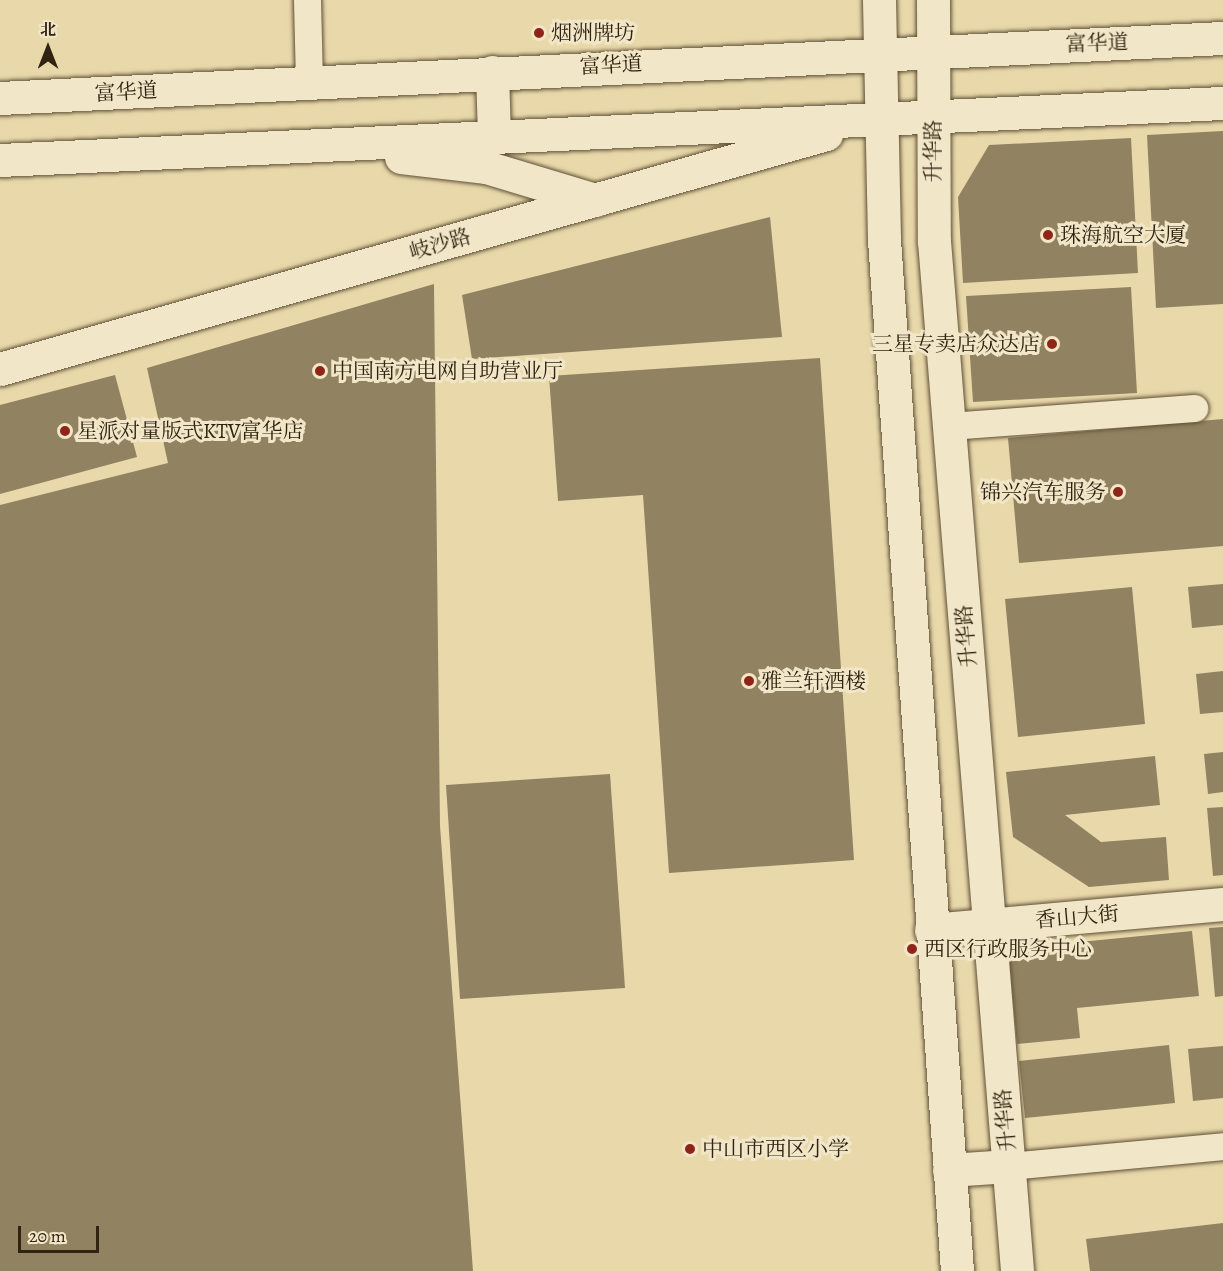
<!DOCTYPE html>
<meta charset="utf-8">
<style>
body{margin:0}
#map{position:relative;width:1223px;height:1271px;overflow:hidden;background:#e9d9aa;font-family:Alegreya,"Noto Serif SC",serif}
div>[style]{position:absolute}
.building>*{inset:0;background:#918261}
.roads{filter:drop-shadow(0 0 2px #5f5037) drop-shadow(0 0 2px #5f5037)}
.street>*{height:27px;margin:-13.5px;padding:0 13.5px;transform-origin:13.5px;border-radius:13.5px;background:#f1e6c8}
.secondary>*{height:33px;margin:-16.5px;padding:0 16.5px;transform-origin:16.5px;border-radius:16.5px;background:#f1e6c8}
.dots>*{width:16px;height:16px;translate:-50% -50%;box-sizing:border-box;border:3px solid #f1e6c8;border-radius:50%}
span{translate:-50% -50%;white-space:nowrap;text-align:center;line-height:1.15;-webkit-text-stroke:6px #f1e6c8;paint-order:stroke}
.poi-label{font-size:21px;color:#312311}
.left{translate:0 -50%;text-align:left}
.right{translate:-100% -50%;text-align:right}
.street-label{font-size:21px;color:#312311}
.north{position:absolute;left:18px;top:18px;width:60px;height:60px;-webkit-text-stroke:4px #f1e6c8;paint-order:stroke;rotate:0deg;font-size:16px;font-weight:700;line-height:24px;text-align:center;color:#312311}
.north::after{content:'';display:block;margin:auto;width:21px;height:27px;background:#312311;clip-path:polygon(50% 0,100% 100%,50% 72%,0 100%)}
.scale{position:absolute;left:18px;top:1226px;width:81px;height:27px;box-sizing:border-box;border:3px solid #312311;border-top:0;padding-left:8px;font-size:18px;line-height:21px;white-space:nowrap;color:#312311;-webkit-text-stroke:4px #f1e6c8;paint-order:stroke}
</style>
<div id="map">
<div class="building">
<div style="clip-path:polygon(1223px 131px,1223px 304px,1156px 308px,1147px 135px)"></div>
<div style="clip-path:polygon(1131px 138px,1138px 273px,963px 283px,958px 197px,989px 145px)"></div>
<div style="clip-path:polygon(770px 217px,782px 337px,472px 359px,462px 295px)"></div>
<div style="clip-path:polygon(434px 284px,440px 826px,473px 1271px,0 1271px,0 505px,168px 463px,147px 368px)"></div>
<div style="clip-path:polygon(1131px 287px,1137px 393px,973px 402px,966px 296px)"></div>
<div style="clip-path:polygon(820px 358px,854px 860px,669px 873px,643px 495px,558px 501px,549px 376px)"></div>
<div style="clip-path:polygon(115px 375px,137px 457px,0 494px,0 405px)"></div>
<div style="clip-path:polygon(1223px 419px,1223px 546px,1019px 563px,1008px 438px)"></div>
<div style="clip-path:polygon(1223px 584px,1223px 625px,1192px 628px,1188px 587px)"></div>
<div style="clip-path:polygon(1132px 587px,1145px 724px,1018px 737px,1005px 599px)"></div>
<div style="clip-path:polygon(1223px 671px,1223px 712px,1200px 714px,1196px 674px)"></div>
<div style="clip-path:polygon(1223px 752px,1223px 792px,1208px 794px,1204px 754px)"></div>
<div style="clip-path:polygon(1155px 756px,1160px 805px,1065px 815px,1101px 842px,1166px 837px,1169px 880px,1089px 887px,1013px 837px,1006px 772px)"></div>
<div style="clip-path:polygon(610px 774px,625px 988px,460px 999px,446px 785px)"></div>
<div style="clip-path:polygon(1223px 807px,1223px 875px,1213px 876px,1207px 808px)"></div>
<div style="clip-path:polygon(1223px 927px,1223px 996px,1215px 997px,1209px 928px)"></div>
<div style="clip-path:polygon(1192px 931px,1199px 996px,1077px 1008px,1080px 1038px,1017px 1044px,1008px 949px)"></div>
<div style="clip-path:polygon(1169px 1045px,1175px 1103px,1025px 1118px,1019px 1061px)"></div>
<div style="clip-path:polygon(1223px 1046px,1223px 1098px,1193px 1101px,1188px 1049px)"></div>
<div style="clip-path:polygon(1223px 1223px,1223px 1271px,1090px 1271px,1086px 1239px)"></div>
</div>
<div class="roads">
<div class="street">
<div style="left:307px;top:0;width:82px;rotate:88.6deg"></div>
<div style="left:949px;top:426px;width:246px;rotate:-4.2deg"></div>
<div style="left:1009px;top:1166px;width:215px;rotate:-5.3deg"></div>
</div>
<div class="secondary">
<div style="left:879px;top:0;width:240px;rotate:88.8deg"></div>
<div style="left:884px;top:240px;width:1034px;rotate:85.95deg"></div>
<div style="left:933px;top:0;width:241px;rotate:89.8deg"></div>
<div style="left:934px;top:241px;width:1033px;rotate:85.39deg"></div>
<div style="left:492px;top:72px;width:65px;rotate:88.2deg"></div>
<div style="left:0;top:98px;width:1224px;rotate:-2.81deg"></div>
<div style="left:401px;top:157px;width:86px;rotate:6.7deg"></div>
<div style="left:486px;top:167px;width:114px;rotate:16.8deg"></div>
<div style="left:0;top:160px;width:1224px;rotate:-2.67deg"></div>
<div style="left:0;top:369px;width:859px;rotate:-15.88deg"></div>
<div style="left:931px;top:930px;width:293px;rotate:-5.1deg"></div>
<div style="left:949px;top:1170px;width:60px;rotate:-3.8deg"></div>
</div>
</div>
<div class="dots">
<div style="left:539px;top:33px;background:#8f2418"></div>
<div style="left:1048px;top:235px;background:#8f2418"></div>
<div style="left:1052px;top:344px;background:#8f2418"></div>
<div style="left:320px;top:371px;background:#8f2418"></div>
<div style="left:65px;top:431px;background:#8f2418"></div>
<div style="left:1118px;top:492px;background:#8f2418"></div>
<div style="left:749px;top:681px;background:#8f2418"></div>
<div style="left:912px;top:949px;background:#8f2418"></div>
<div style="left:690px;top:1149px;background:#8f2418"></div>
</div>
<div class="poi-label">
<span class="left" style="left:551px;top:33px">烟洲牌坊</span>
<span class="left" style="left:1060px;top:235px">珠海航空大厦</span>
<span class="right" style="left:1040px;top:344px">三星专卖店众达店</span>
<span class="left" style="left:332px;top:371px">中国南方电网自助营业厅</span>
<span class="left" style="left:77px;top:431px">星派对量版式KTV富华店</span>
<span class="right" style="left:1106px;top:492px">锦兴汽车服务</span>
<span class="left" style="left:761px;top:681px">雅兰轩酒楼</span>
<span class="left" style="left:924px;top:949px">西区行政服务中心</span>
<span class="left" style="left:702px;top:1149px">中山市西区小学</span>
</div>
<div class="street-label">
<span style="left:1097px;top:43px;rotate:-2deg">富华道</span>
<span style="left:611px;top:65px;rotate:-3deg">富华道</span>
<span style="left:126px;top:92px;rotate:-3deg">富华道</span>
<span style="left:933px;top:151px;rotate:-90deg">升华路</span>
<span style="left:440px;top:244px;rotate:-16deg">岐沙路</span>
<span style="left:966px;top:636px;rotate:-95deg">升华路</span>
<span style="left:1077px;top:917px;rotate:-5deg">香山大街</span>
<span style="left:1005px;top:1120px;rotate:-95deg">升华路</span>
</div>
<div class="north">北</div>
<div class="scale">20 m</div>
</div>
